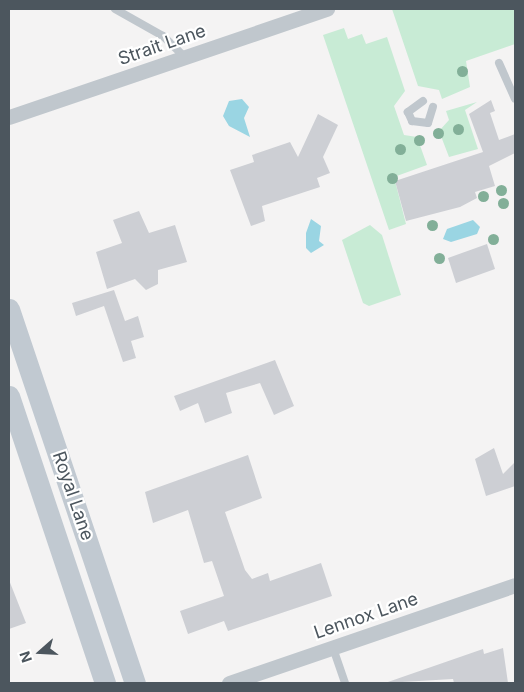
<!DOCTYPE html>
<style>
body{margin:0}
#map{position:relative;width:524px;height:692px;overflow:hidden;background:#f4f3f3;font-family:Inter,sans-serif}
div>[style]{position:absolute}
.green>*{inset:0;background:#c8ebd5}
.water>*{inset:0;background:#9ad5e3}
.building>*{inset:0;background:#cdcfd4}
.lane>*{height:8px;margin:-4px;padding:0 4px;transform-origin:4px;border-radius:4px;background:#c0c7cd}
.street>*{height:15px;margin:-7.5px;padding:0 7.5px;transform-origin:7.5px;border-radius:7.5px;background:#c0c7cd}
.secondary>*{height:21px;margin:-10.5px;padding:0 10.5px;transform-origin:10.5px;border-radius:10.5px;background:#c1c9d1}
.trees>*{width:11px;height:11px;margin:-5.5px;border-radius:50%;background:#82af98}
span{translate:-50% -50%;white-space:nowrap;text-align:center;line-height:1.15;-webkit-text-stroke:4.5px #fff;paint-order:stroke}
.street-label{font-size:18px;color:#4c565e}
.frame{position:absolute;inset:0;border:10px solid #4c565e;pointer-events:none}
.north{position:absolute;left:15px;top:627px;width:50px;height:50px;-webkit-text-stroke:4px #fff;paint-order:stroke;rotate:251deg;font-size:14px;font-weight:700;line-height:20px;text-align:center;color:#4c565e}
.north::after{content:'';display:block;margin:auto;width:18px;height:22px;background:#4c565e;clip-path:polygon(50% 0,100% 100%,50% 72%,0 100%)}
</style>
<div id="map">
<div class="green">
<div style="clip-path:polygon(392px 9px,515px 9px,515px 44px,466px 61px,470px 87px,442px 99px,439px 90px,418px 86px)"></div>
<div style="clip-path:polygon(344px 28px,348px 39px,362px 34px,366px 44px,387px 37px,405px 91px,394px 106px,404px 135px,417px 137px,427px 165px,394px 177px,406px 224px,389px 230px,323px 35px)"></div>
<div style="clip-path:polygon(477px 102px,465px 110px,478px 149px,449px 157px,439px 131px,449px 120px,446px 111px)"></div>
<div style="clip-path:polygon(370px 225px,382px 235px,401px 295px,369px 306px,363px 303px,342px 240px)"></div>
</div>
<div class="water">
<div style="clip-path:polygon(242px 99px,249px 107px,244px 118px,250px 137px,229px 126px,223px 116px,229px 101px)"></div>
<div style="clip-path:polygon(311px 219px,321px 226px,319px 241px,324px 245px,311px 253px,306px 248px,306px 233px)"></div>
<div style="clip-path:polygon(473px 220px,480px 227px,477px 234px,451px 242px,443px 239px,447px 229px)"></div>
</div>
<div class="building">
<div style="clip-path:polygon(491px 100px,495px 111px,490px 113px,499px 140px,515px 134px,515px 153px,489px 166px,495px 186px,475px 192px,477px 198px,460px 207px,406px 221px,395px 181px,483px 152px,469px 114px)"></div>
<div style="clip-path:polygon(318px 114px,338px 125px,323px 157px,330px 173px,317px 178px,320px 187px,262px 206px,265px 221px,251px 226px,230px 170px,254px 162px,252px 155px,290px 142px,298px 157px)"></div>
<div style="clip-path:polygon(139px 211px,149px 233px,175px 225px,187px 262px,158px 270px,158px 284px,146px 290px,135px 279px,107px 289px,96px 252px,122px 243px,113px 220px)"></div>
<div style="clip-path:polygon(487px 244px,495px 269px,456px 283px,448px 258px)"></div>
<div style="clip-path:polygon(114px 290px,125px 321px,138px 316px,144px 337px,131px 341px,136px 358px,123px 362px,104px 306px,76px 316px,72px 303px)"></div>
<div style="clip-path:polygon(275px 360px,294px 406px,274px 415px,260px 383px,226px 393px,232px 413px,205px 423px,198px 403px,180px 411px,174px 396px)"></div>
<div style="clip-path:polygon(494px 448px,503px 474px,515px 462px,515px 486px,486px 496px,475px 459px)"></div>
<div style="clip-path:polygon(248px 455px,262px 498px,225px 512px,245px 570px,252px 579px,268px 573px,270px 581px,321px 563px,332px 596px,228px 631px,224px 621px,188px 634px,180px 611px,224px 596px,212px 561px,204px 563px,188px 510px,153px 523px,145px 492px)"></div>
<div style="clip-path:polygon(9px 580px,26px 623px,9px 629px)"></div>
<div style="clip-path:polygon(503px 648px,508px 683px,454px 683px,453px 679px,385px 683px,483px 649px,484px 654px)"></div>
</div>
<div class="lane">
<div style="left:115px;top:9px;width:55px;rotate:29.4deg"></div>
<div style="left:163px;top:36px;width:30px;rotate:44deg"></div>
<div style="left:499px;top:63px;width:39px;rotate:66deg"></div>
<div style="left:423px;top:101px;width:19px;rotate:144deg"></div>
<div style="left:408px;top:112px;width:10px;rotate:66deg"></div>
<div style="left:412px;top:121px;width:16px;rotate:7deg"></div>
<div style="left:428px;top:123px;width:17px;rotate:-73deg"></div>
<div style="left:333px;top:648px;width:37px;rotate:71deg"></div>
</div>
<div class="street">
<div style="left:9px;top:117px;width:336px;rotate:-18.8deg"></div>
<div style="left:229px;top:683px;width:302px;rotate:-18.9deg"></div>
</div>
<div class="secondary">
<div style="left:9px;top:309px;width:395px;rotate:71.4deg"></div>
<div style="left:9px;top:396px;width:303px;rotate:71.5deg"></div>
</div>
<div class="trees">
<div style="left:462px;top:71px"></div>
<div style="left:458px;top:129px"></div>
<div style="left:438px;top:133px"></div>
<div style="left:419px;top:140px"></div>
<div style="left:400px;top:149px"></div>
<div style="left:392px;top:178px"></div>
<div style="left:501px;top:190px"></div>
<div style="left:483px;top:196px"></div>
<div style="left:503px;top:203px"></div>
<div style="left:432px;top:225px"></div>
<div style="left:493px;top:239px"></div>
<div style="left:439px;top:258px"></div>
</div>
<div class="street-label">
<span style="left:162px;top:45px;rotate:-19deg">Strait Lane</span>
<span style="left:73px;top:496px;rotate:71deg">Royal Lane</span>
<span style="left:366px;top:616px;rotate:-19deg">Lennox Lane</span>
</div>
<div class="frame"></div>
<div class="north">N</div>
</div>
